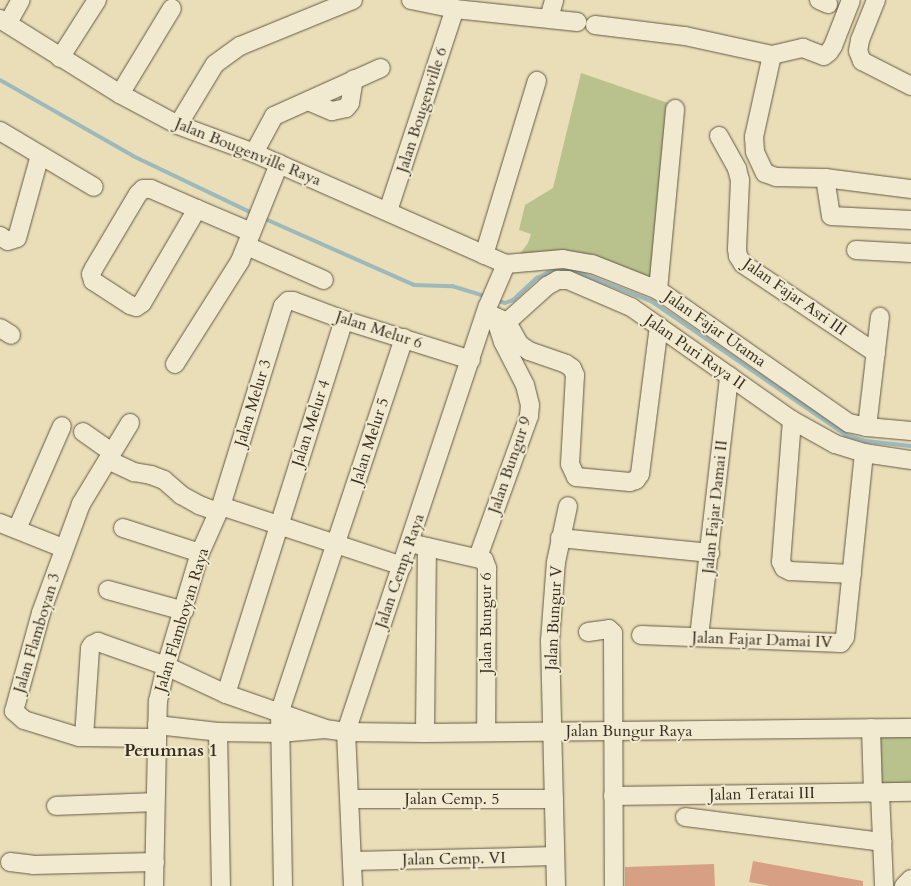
<!DOCTYPE html>
<style>
body{margin:0}
#map{position:relative;width:911px;height:886px;overflow:hidden;background:#e9deb7;font-family:Cardo,serif}
div>[style]{position:absolute}
.green>*{inset:0;background:#b9c18d}
.stream>*{height:4px;margin:-2px;padding:0 2px;transform-origin:2px;border-radius:2px;background:#9eb9bb}
.building>*{inset:0;background:#d7a085}
.roads{filter:drop-shadow(0 0 1px #645946) drop-shadow(0 0 1px #645946)}
.minor>*{height:18px;margin:-9px;padding:0 9px;transform-origin:9px;border-radius:9px;background:#f1ead0}
span{translate:-50% -50%;white-space:nowrap;text-align:center;line-height:1.15;-webkit-text-stroke:4px #f1ead0;paint-order:stroke}
.street-label{font-size:16px;color:#382d20}
.neighbourhood-label{font-size:18px;color:#382d20;font-weight:700}
</style>
<div id="map">
<div class="green">
<div style="clip-path:polygon(581px 73px,668px 103px,655px 280px,517px 258px,528px 243px,531px 234px,519px 230px,525px 205px,553px 188px)"></div>
<div style="clip-path:polygon(911px 730px,911px 790px,877px 790px,874px 731px)"></div>
</div>
<div class="stream">
<div style="left:0;top:80px;width:153px;rotate:29.7deg"></div>
<div style="left:133px;top:156px;width:134px;rotate:25.6deg"></div>
<div style="left:263px;top:218px;width:165px;rotate:23.9deg"></div>
<div style="left:414px;top:285px;width:38px;rotate:2deg"></div>
<div style="left:452px;top:286px;width:37px;rotate:17deg"></div>
<div style="left:496px;top:300px;width:9px;rotate:18deg"></div>
<div style="left:505px;top:303px;width:9px;rotate:-21deg"></div>
<div style="left:513px;top:300px;width:33px;rotate:-43deg"></div>
<div style="left:537px;top:278px;width:22px;rotate:-27deg"></div>
<div style="left:557px;top:268px;width:16px;rotate:7deg"></div>
<div style="left:573px;top:270px;width:84px;rotate:21.7deg"></div>
<div style="left:651px;top:301px;width:237px;rotate:34.5deg"></div>
<div style="left:846px;top:435px;width:21px;rotate:17deg"></div>
<div style="left:866px;top:441px;width:45px;rotate:6.3deg"></div>
</div>
<div class="building">
<div style="clip-path:polygon(753px 861px,863px 881px,863px 886px,770px 886px,749px 882px)"></div>
<div style="clip-path:polygon(714px 864px,715px 886px,625px 886px,625px 867px)"></div>
</div>
<div class="roads">
<div class="minor">
<div style="left:411px;top:0;width:45px;rotate:11.6deg"></div>
<div style="left:455px;top:9px;width:123px;rotate:6.1deg"></div>
<div style="left:819px;top:0;width:10px;rotate:24deg"></div>
<div style="left:876px;top:0;width:43px;rotate:111.8deg"></div>
<div style="left:860px;top:40px;width:11px;rotate:100deg"></div>
<div style="left:858px;top:51px;width:11px;rotate:68deg"></div>
<div style="left:862px;top:61px;width:55px;rotate:27deg"></div>
<div style="left:549px;top:18px;width:19px;rotate:-74deg"></div>
<div style="left:0;top:19px;width:142px;rotate:32deg"></div>
<div style="left:120px;top:94px;width:66px;rotate:28.1deg"></div>
<div style="left:178px;top:125px;width:81px;rotate:20.2deg"></div>
<div style="left:254px;top:153px;width:275px;rotate:23.8deg"></div>
<div style="left:8px;top:23px;width:26px;rotate:-61deg"></div>
<div style="left:595px;top:25px;width:91px;rotate:7deg"></div>
<div style="left:685px;top:36px;width:89px;rotate:12.3deg"></div>
<div style="left:772px;top:55px;width:32px;rotate:-13deg"></div>
<div style="left:803px;top:48px;width:22px;rotate:21deg"></div>
<div style="left:824px;top:56px;width:6px;rotate:-39deg"></div>
<div style="left:829px;top:52px;width:7px;rotate:-56deg"></div>
<div style="left:833px;top:46px;width:49px;rotate:-68.6deg"></div>
<div style="left:772px;top:55px;width:84px;rotate:102.4deg"></div>
<div style="left:754px;top:137px;width:15px;rotate:86deg"></div>
<div style="left:755px;top:152px;width:23px;rotate:65deg"></div>
<div style="left:765px;top:173px;width:12px;rotate:20deg"></div>
<div style="left:776px;top:177px;width:49px;rotate:1.2deg"></div>
<div style="left:825px;top:178px;width:87px;rotate:7.3deg"></div>
<div style="left:60px;top:58px;width:69px;rotate:-57.5deg"></div>
<div style="left:120px;top:94px;width:100px;rotate:-58.8deg"></div>
<div style="left:308px;top:101px;width:26px;rotate:23deg"></div>
<div style="left:332px;top:111px;width:14px;rotate:-12deg"></div>
<div style="left:346px;top:108px;width:6px;rotate:-51deg"></div>
<div style="left:350px;top:103px;width:24px;rotate:-81deg"></div>
<div style="left:178px;top:125px;width:71px;rotate:-58.8deg"></div>
<div style="left:215px;top:64px;width:31px;rotate:-36deg"></div>
<div style="left:240px;top:46px;width:122px;rotate:-22.2deg"></div>
<div style="left:0;top:131px;width:109px;rotate:30.8deg"></div>
<div style="left:719px;top:136px;width:38px;rotate:61deg"></div>
<div style="left:737px;top:169px;width:11px;rotate:75deg"></div>
<div style="left:740px;top:180px;width:69px;rotate:92.5deg"></div>
<div style="left:737px;top:249px;width:7px;rotate:82deg"></div>
<div style="left:738px;top:256px;width:9px;rotate:58deg"></div>
<div style="left:743px;top:264px;width:160px;rotate:33.8deg"></div>
<div style="left:254px;top:153px;width:42px;rotate:-61.6deg"></div>
<div style="left:274px;top:116px;width:117px;rotate:-24.2deg"></div>
<div style="left:825px;top:178px;width:38px;rotate:81deg"></div>
<div style="left:831px;top:216px;width:80px;rotate:2.9deg"></div>
<div style="left:197px;top:209px;width:109px;rotate:120.3deg"></div>
<div style="left:142px;top:303px;width:7px;rotate:146deg"></div>
<div style="left:136px;top:307px;width:6px;rotate:-162deg"></div>
<div style="left:130px;top:305px;width:44px;rotate:-147deg"></div>
<div style="left:93px;top:281px;width:7px;rotate:-106deg"></div>
<div style="left:91px;top:274px;width:7px;rotate:-63deg"></div>
<div style="left:94px;top:268px;width:86px;rotate:-59.3deg"></div>
<div style="left:138px;top:194px;width:7px;rotate:-45deg"></div>
<div style="left:143px;top:189px;width:8px"></div>
<div style="left:151px;top:189px;width:50px;rotate:23.5deg"></div>
<div style="left:197px;top:209px;width:59px;rotate:23.1deg"></div>
<div style="left:388px;top:211px;width:213px;rotate:-71.7deg"></div>
<div style="left:0;top:236px;width:9px;rotate:32deg"></div>
<div style="left:8px;top:241px;width:9px;rotate:-18deg"></div>
<div style="left:17px;top:238px;width:86px;rotate:-74.5deg"></div>
<div style="left:247px;top:246px;width:84px;rotate:23.8deg"></div>
<div style="left:856px;top:250px;width:55px;rotate:3.1deg"></div>
<div style="left:484px;top:255px;width:182px;rotate:-73.1deg"></div>
<div style="left:506px;top:264px;width:57px;rotate:-5deg"></div>
<div style="left:563px;top:259px;width:29px;rotate:10deg"></div>
<div style="left:592px;top:264px;width:71px;rotate:21.5deg"></div>
<div style="left:658px;top:290px;width:233px;rotate:34.9deg"></div>
<div style="left:849px;top:423px;width:18px;rotate:13deg"></div>
<div style="left:867px;top:427px;width:44px;rotate:5.2deg"></div>
<div style="left:658px;top:290px;width:182px;rotate:-84.6deg"></div>
<div style="left:487px;top:313px;width:22px;rotate:24deg"></div>
<div style="left:507px;top:322px;width:54px;rotate:-42deg"></div>
<div style="left:547px;top:286px;width:13px;rotate:-29deg"></div>
<div style="left:558px;top:280px;width:10px"></div>
<div style="left:568px;top:280px;width:69px;rotate:23.2deg"></div>
<div style="left:631px;top:307px;width:197px;rotate:35.1deg"></div>
<div style="left:792px;top:420px;width:49px;rotate:29.2deg"></div>
<div style="left:835px;top:444px;width:30px;rotate:17deg"></div>
<div style="left:864px;top:453px;width:48px;rotate:8.5deg"></div>
<div style="left:507px;top:322px;width:25px;rotate:61deg"></div>
<div style="left:519px;top:344px;width:12px;rotate:35deg"></div>
<div style="left:529px;top:351px;width:39px;rotate:19deg"></div>
<div style="left:566px;top:364px;width:7px;rotate:34deg"></div>
<div style="left:572px;top:368px;width:8px;rotate:67deg"></div>
<div style="left:575px;top:375px;width:89px;rotate:93.2deg"></div>
<div style="left:570px;top:464px;width:14px;rotate:65deg"></div>
<div style="left:576px;top:477px;width:54px;rotate:5.3deg"></div>
<div style="left:630px;top:482px;width:6px;rotate:-18deg"></div>
<div style="left:636px;top:480px;width:7px;rotate:-56deg"></div>
<div style="left:640px;top:474px;width:149px;rotate:-82.7deg"></div>
<div style="left:0;top:328px;width:13px;rotate:32deg"></div>
<div style="left:175px;top:364px;width:122px;rotate:-57.7deg"></div>
<div style="left:240px;top:261px;width:105px;rotate:-68.1deg"></div>
<div style="left:792px;top:420px;width:142px;rotate:94.4deg"></div>
<div style="left:781px;top:562px;width:7px;rotate:63deg"></div>
<div style="left:784px;top:568px;width:7px;rotate:27deg"></div>
<div style="left:790px;top:571px;width:62px;rotate:2.8deg"></div>
<div style="left:130px;top:423px;width:95px;rotate:121.2deg"></div>
<div style="left:81px;top:504px;width:116px;rotate:110.2deg"></div>
<div style="left:41px;top:613px;width:102px;rotate:105.4deg"></div>
<div style="left:14px;top:711px;width:13px;rotate:42deg"></div>
<div style="left:24px;top:720px;width:58px;rotate:17.2deg"></div>
<div style="left:79px;top:737px;width:78px;rotate:0.7deg"></div>
<div style="left:867px;top:427px;width:111px;rotate:-83.3deg"></div>
<div style="left:83px;top:432px;width:35px;rotate:35deg"></div>
<div style="left:108px;top:460px;width:29px;rotate:25deg"></div>
<div style="left:134px;top:472px;width:17px;rotate:10deg"></div>
<div style="left:151px;top:475px;width:14px;rotate:21deg"></div>
<div style="left:164px;top:480px;width:23px;rotate:41deg"></div>
<div style="left:181px;top:495px;width:21px;rotate:29deg"></div>
<div style="left:199px;top:505px;width:20px;rotate:20deg"></div>
<div style="left:221px;top:506px;width:191px;rotate:18.3deg"></div>
<div style="left:0;top:523px;width:68px;rotate:21.6deg"></div>
<div style="left:123px;top:528px;width:81px;rotate:18deg"></div>
<div style="left:17px;top:529px;width:112px;rotate:-66.4deg"></div>
<div style="left:560px;top:538px;width:151px;rotate:5.7deg"></div>
<div style="left:410px;top:543px;width:76px;rotate:12.9deg"></div>
<div style="left:484px;top:560px;width:9px;rotate:69deg"></div>
<div style="left:487px;top:568px;width:164px;rotate:90.3deg"></div>
<div style="left:478px;top:557px;width:150px;rotate:-70.1deg"></div>
<div style="left:529px;top:416px;width:11px;rotate:-85deg"></div>
<div style="left:530px;top:405px;width:21px;rotate:-104deg"></div>
<div style="left:525px;top:385px;width:48px;rotate:-117.1deg"></div>
<div style="left:503px;top:342px;width:25px;rotate:-108deg"></div>
<div style="left:108px;top:590px;width:79px;rotate:15.4deg"></div>
<div style="left:588px;top:632px;width:21px;rotate:-8deg"></div>
<div style="left:609px;top:629px;width:6px;rotate:45deg"></div>
<div style="left:613px;top:633px;width:253px;rotate:89.8deg"></div>
<div style="left:641px;top:635px;width:200px;rotate:2.3deg"></div>
<div style="left:841px;top:643px;width:7px;rotate:-56deg"></div>
<div style="left:845px;top:637px;width:185px;rotate:-84.1deg"></div>
<div style="left:699px;top:637px;width:263px;rotate:-83.4deg"></div>
<div style="left:226px;top:694px;width:392px;rotate:-72.5deg"></div>
<div style="left:157px;top:725px;width:61px;rotate:6.5deg"></div>
<div style="left:218px;top:732px;width:62px;rotate:0.9deg"></div>
<div style="left:280px;top:733px;width:45px;rotate:-5.1deg"></div>
<div style="left:325px;top:729px;width:21px;rotate:8deg"></div>
<div style="left:346px;top:732px;width:79px;rotate:0.7deg"></div>
<div style="left:425px;top:733px;width:486px;rotate:-0.6deg"></div>
<div style="left:871px;top:728px;width:65px;rotate:88.2deg"></div>
<div style="left:218px;top:732px;width:154px;rotate:88.9deg"></div>
<div style="left:425px;top:733px;width:186px;rotate:-89.4deg"></div>
<div style="left:84px;top:737px;width:89px;rotate:-86.1deg"></div>
<div style="left:90px;top:648px;width:4px;rotate:-56deg"></div>
<div style="left:92px;top:645px;width:7px;rotate:-27deg"></div>
<div style="left:98px;top:642px;width:72px;rotate:19.4deg"></div>
<div style="left:166px;top:666px;width:66px;rotate:25deg"></div>
<div style="left:226px;top:694px;width:103px;rotate:19.3deg"></div>
<div style="left:880px;top:793px;width:93px;rotate:87.5deg"></div>
<div style="left:613px;top:796px;width:298px;rotate:-0.8deg"></div>
<div style="left:351px;top:799px;width:203px"></div>
<div style="left:56px;top:806px;width:98px;rotate:-2.3deg"></div>
<div style="left:685px;top:817px;width:199px;rotate:7.2deg"></div>
<div style="left:353px;top:861px;width:202px;rotate:-1.4deg"></div>
<div style="left:10px;top:862px;width:23px;rotate:7deg"></div>
<div style="left:33px;top:865px;width:122px;rotate:-1.4deg"></div>
<div style="left:154px;top:886px;width:185px;rotate:-88.8deg"></div>
<div style="left:158px;top:701px;width:36px;rotate:-77deg"></div>
<div style="left:166px;top:666px;width:118px;rotate:-73.3deg"></div>
<div style="left:200px;top:553px;width:51px;rotate:-65.9deg"></div>
<div style="left:221px;top:506px;width:209px;rotate:-72.8deg"></div>
<div style="left:283px;top:306px;width:7px;rotate:-45deg"></div>
<div style="left:288px;top:301px;width:5px"></div>
<div style="left:293px;top:301px;width:54px;rotate:20.4deg"></div>
<div style="left:344px;top:320px;width:133px;rotate:17.5deg"></div>
<div style="left:283px;top:886px;width:175px;rotate:-91deg"></div>
<div style="left:280px;top:711px;width:393px;rotate:-71.6deg"></div>
<div style="left:353px;top:886px;width:154px;rotate:-92.6deg"></div>
<div style="left:346px;top:732px;width:449px;rotate:-71.6deg"></div>
<div style="left:488px;top:306px;width:46px;rotate:-66.8deg"></div>
<div style="left:556px;top:886px;width:245px;rotate:-91.4deg"></div>
<div style="left:550px;top:641px;width:79px;rotate:-85.7deg"></div>
<div style="left:556px;top:562px;width:57px;rotate:-77.9deg"></div>
<div style="left:904px;top:886px;width:10px;rotate:-45deg"></div>
</div>
</div>
<div class="street-label">
<span style="left:422px;top:110px;rotate:-72deg">Jalan Bougenville 6</span>
<span style="left:248px;top:152px;rotate:22deg">Jalan Bougenville Raya</span>
<span style="left:795px;top:297px;rotate:35deg">Jalan Fajar Asri III</span>
<span style="left:715px;top:329px;rotate:35deg">Jalan Fajar Utama</span>
<span style="left:379px;top:330px;rotate:18deg">Jalan Melur 6</span>
<span style="left:695px;top:352px;rotate:35deg">Jalan Puri Raya II</span>
<span style="left:253px;top:403px;rotate:-73deg">Jalan Melur 3</span>
<span style="left:311px;top:423px;rotate:-72deg">Jalan Melur 4</span>
<span style="left:370px;top:441px;rotate:-72deg">Jalan Melur 5</span>
<span style="left:510px;top:465px;rotate:-71deg">Jalan Bungur 9</span>
<span style="left:715px;top:507px;rotate:-84deg">Jalan Fajar Damai II</span>
<span style="left:400px;top:571px;rotate:-71deg">Jalan Cemp. Raya</span>
<span style="left:554px;top:618px;rotate:-87deg">Jalan Bungur V</span>
<span style="left:182px;top:620px;rotate:-73deg">Jalan Flamboyan Raya</span>
<span style="left:486px;top:623px;rotate:-90deg">Jalan Bungur 6</span>
<span style="left:37px;top:633px;rotate:-73deg">Jalan Flamboyan 3</span>
<span style="left:762px;top:640px;rotate:2deg">Jalan Fajar Damai IV</span>
<span style="left:629px;top:731px">Jalan Bungur Raya</span>
<span style="left:762px;top:794px;rotate:-1deg">Jalan Teratai III</span>
<span style="left:452px;top:799px">Jalan Cemp. 5</span>
<span style="left:454px;top:859px;rotate:-1deg">Jalan Cemp. VI</span>
</div>
<div class="neighbourhood-label">
<span style="left:171px;top:751px">Perumnas 1</span>
</div>
</div>
